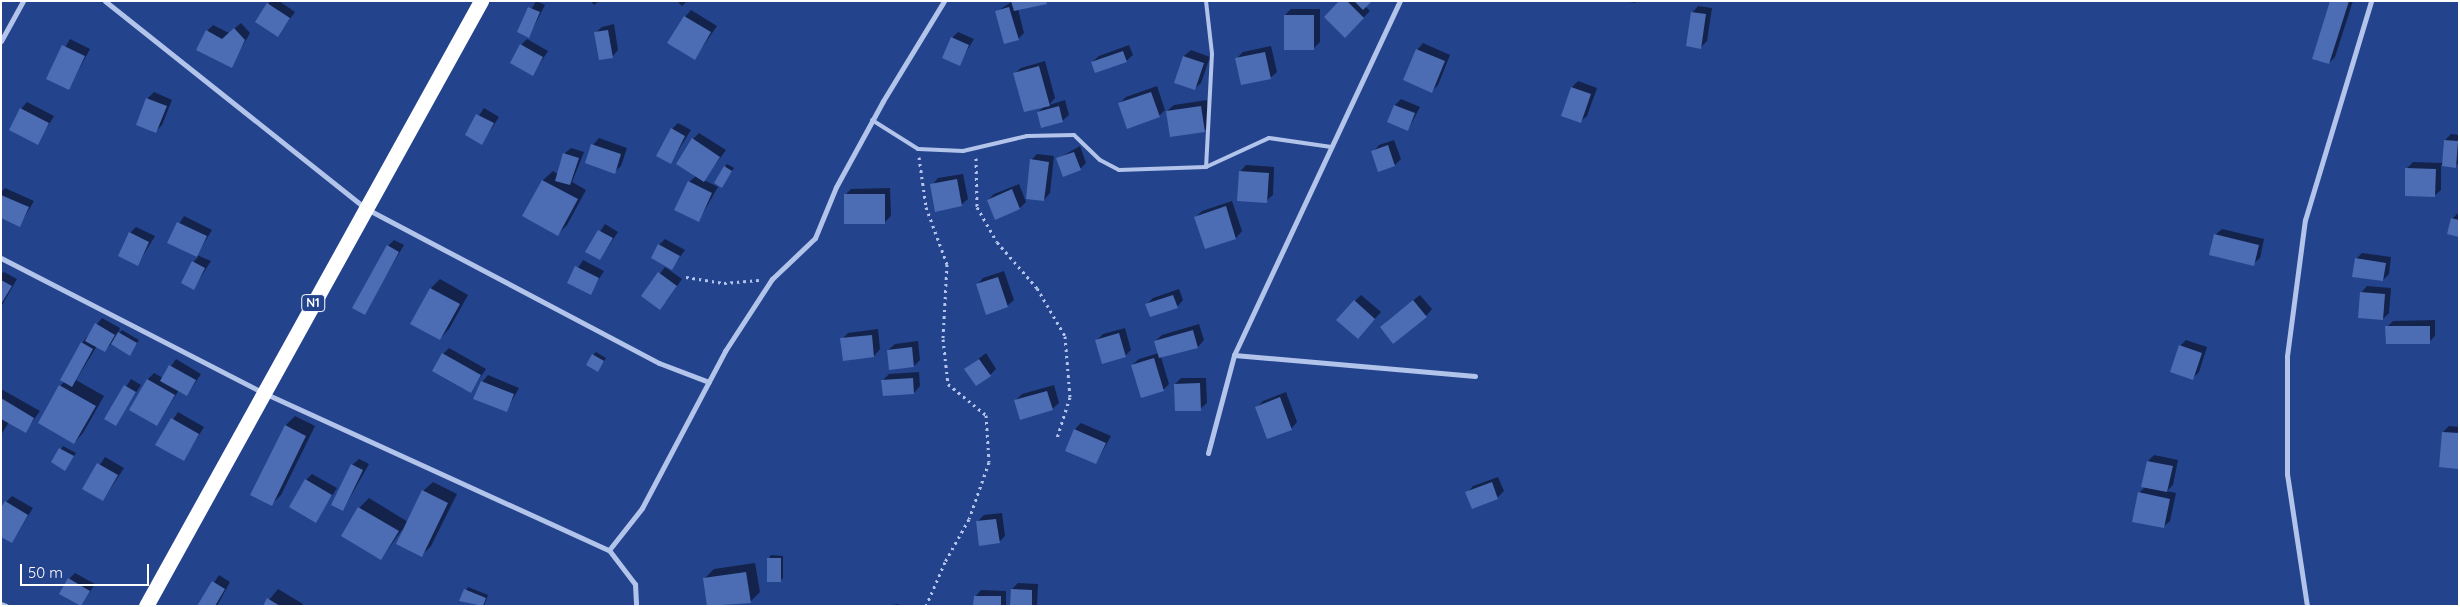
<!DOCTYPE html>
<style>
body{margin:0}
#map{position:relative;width:2460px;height:607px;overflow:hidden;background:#24438d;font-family:Quicksand,sans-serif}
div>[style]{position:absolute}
.shadow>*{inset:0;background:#0007}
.building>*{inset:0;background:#4c6cb4}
.path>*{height:3px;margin-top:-1.5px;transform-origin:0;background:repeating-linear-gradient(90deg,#b3c4eb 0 2.5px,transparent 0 6.5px)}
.lane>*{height:4px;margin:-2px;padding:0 2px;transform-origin:2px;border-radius:2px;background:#b3c4eb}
.street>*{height:5px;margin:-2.5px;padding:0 2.5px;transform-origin:2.5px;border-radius:2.5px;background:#b3c4eb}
.highway>*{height:15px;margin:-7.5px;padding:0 7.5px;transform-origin:7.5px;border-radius:7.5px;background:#fff}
span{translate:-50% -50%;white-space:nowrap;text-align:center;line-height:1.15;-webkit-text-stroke:4.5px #24438d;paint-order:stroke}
.shield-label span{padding:1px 4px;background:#24438d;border:1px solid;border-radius:4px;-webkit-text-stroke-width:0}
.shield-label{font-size:12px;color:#fff;font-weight:700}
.frame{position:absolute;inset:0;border:2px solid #fff;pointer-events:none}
.scale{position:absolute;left:20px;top:564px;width:129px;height:22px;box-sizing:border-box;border:2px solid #fff;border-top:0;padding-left:6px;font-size:15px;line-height:18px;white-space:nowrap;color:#fff;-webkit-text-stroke:4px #24438d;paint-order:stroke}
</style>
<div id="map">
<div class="shadow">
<div style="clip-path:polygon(271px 1px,279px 1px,295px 12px,278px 35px,268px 4px)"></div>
<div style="clip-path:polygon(536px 1px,545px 5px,529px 36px,519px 32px)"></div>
<div style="clip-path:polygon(591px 1px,599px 1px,594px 5px)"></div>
<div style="clip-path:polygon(677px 1px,687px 1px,682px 6px)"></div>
<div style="clip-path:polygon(1048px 1px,1018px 9px,1024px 33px,1018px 39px,996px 12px,1013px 1px)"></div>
<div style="clip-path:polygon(1340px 1px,1370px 1px,1365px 6px,1370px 11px,1345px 36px)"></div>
<div style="clip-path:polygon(1623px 1px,1638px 1px,1635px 3px)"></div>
<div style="clip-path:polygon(2331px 1px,2353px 1px,2335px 57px,2329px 63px)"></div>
<div style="clip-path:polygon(1698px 6px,1712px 8px,1707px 41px,1701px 47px,1692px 13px)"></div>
<div style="clip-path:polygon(1291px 9px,1320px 9px,1320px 42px,1314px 48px,1285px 15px)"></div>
<div style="clip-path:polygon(691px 10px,717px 26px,695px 58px,685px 17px)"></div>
<div style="clip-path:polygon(241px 23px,250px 33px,231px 66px,207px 31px,213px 25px,229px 33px)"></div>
<div style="clip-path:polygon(614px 24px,618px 50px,612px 57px,595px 33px,602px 27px)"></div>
<div style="clip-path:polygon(958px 32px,974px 39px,959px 64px,952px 38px)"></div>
<div style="clip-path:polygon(70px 39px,90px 49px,69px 88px,48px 78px)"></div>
<div style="clip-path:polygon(527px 39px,548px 51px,533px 74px,521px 45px)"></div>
<div style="clip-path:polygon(1423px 43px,1450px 55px,1438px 85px,1432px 91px,1417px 50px)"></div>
<div style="clip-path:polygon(1129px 45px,1133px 55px,1126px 61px,1092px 62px,1099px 56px)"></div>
<div style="clip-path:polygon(1271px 46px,1277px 72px,1270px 78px,1237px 58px,1243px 52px)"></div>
<div style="clip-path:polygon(1191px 50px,1210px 57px,1201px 83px,1194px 89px,1175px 82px,1184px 56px)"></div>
<div style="clip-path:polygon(1045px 61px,1055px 98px,1049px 105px,1065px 100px,1069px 115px,1062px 121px,1038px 112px,1045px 106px,1014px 74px,1021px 68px)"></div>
<div style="clip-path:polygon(1578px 81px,1597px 88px,1587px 116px,1580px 122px,1572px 87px)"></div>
<div style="clip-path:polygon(1157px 86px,1165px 110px,1159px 116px,1120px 103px,1126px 97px)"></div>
<div style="clip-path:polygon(154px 92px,172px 100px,162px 125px,156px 131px,138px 124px,148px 98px)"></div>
<div style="clip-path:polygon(1401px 99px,1420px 107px,1408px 130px,1395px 105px)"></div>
<div style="clip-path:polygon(1207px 100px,1210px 125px,1204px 131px,1167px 111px,1174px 105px)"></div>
<div style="clip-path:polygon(27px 102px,54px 116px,37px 144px,21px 109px)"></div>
<div style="clip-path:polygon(484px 108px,499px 117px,482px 143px,466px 135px)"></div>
<div style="clip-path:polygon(678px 123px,691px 130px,671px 162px,672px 129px)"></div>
<div style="clip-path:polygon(699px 133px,726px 150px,704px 180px,718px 187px,699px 220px,689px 182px,696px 176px,693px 139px)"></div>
<div style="clip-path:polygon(2451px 134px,2459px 135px,2459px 163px,2455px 166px,2441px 165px,2441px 190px,2434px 196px,2407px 168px,2413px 162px,2443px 163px,2445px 140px)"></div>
<div style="clip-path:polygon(599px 138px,627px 148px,621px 166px,614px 172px,593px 145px)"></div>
<div style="clip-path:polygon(1394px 140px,1401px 159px,1395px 165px,1373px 152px,1379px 145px)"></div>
<div style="clip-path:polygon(1080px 146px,1086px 163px,1080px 169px,1057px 159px)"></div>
<div style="clip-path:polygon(571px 148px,584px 152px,572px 182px,586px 190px,567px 225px,558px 234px,524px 215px,543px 180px,553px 171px,558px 174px,564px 154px)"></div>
<div style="clip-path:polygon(1037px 154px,1054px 156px,1050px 193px,1044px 200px,1031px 160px)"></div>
<div style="clip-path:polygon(727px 164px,734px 168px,722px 186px,725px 167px)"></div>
<div style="clip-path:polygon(1246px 165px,1274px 167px,1273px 195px,1266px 201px,1240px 172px)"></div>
<div style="clip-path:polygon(963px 174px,968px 199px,961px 205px,932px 185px,938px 178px)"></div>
<div style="clip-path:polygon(1019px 184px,1026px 202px,1020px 208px,988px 200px,994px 194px)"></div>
<div style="clip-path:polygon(5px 188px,34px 201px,20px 225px,1px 217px,1px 192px)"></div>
<div style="clip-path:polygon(890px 188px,891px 216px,884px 223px,845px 195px,851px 189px)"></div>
<div style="clip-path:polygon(1232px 201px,1242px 231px,1236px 238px,1196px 217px,1202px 211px)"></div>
<div style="clip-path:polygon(2458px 213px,2459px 213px,2459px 236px,2452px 219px)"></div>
<div style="clip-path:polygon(184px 216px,212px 230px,197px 255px,211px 261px,194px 288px,193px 262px,198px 257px,168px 242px)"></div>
<div style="clip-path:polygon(605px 224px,618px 232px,600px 259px,587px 251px)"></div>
<div style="clip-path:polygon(136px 227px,155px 236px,138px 264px,130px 233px)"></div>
<div style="clip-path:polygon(2222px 229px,2264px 239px,2260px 258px,2253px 264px,2215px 235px)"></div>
<div style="clip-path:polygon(665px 239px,685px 250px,672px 268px,659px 245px)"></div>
<div style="clip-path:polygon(394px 240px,404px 245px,364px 313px,388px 246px)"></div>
<div style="clip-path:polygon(2362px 253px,2391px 257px,2389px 274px,2383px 280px,2356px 259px)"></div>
<div style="clip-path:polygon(583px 260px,604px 271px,590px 293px,569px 282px)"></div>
<div style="clip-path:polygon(665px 267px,682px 279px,666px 302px,643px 296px)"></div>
<div style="clip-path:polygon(1004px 271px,1014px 300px,1007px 306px,977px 285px,983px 278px)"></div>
<div style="clip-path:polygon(4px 272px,17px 279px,1px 307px,1px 274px)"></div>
<div style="clip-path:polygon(440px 279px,468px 295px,449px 329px,440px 339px,431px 288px)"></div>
<div style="clip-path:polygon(2367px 286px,2391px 288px,2389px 313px,2383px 319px,2361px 293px)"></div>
<div style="clip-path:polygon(1179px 289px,1183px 300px,1177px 307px,1147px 304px,1153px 298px)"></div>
<div style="clip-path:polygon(1361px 295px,1381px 312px,1364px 331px,1355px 301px)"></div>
<div style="clip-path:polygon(1420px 295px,1432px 309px,1426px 316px,1387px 321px)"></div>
<div style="clip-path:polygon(102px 318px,120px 328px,118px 334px,122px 330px,139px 340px,130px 354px,112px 343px,105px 350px,97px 346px,76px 380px,104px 396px,83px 433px,74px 443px,60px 386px,65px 381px,61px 379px,82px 343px)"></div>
<div style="clip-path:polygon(2435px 320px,2435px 336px,2429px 342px,2387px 327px,2393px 321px)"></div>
<div style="clip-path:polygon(1199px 324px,1204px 340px,1198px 347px,1161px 357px,1169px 384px,1163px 390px,1132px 365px,1139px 359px,1159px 353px,1155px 341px,1162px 335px)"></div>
<div style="clip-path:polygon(1125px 328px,1131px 350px,1125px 356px,1097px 340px,1103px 334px)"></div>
<div style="clip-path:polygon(878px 329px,880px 349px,874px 356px,842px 339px,848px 333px)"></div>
<div style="clip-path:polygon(2186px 340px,2207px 347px,2199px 372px,2193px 378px,2180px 346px)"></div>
<div style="clip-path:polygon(918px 341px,920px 360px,914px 366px,888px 350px,895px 344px)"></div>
<div style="clip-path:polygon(449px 348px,486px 369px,471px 391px,443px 354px)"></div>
<div style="clip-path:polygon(596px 352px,606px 358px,598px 371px,593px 355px)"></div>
<div style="clip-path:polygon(986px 353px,996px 369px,990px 375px,966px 369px)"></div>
<div style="clip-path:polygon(176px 359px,201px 374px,187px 395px,179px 390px,157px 425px,131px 409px,148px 379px,154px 373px,163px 378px)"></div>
<div style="clip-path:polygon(919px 372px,920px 386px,914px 393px,883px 380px,889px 374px)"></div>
<div style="clip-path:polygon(488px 375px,519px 388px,506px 411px,482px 382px)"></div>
<div style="clip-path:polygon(1181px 378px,1206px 378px,1207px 403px,1200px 409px,1175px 384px)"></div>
<div style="clip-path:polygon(131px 379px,141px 385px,116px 424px,106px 418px)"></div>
<div style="clip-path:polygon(1054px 385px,1059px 403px,1052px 409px,1016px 400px,1022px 394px)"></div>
<div style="clip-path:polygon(1px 389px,40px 411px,25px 432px,9px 422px,1px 435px)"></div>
<div style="clip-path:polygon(1286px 392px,1297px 422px,1291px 429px,1257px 407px,1263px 401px)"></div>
<div style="clip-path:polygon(178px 412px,204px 427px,183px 460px,157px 444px)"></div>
<div style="clip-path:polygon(295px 416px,315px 426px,281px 495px,272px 504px,286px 425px)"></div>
<div style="clip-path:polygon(1081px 423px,1111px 436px,1096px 463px,1075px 429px)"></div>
<div style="clip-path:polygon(2449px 426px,2459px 427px,2457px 467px,2443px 432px)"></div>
<div style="clip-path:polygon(63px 446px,76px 453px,65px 469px,52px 462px)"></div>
<div style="clip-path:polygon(2154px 455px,2178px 460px,2173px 485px,2167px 491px,2176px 493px,2170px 521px,2163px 527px,2139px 493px,2146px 486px,2143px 486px,2148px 461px)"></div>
<div style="clip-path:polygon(105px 457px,124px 468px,103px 500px,84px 489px)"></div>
<div style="clip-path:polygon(359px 459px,369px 464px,343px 510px,352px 465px)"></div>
<div style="clip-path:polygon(312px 474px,337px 488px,316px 521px,306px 480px)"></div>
<div style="clip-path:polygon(1498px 477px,1504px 491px,1497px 498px,1467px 493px,1473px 486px)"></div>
<div style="clip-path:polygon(433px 482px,457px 494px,431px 546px,422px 555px,402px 530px,381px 559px,359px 508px,369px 498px,408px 522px,423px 491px)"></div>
<div style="clip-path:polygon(12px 496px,33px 508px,12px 542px,6px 502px)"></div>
<div style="clip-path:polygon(1002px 513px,1005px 536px,999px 542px,978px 521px,984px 515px)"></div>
<div style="clip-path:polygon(771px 555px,783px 556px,783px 578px,780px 581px,769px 558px)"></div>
<div style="clip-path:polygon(755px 563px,760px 592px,750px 602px,708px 606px,705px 578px,714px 569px)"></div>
<div style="clip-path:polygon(75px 573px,95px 584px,81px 605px,69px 579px)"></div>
<div style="clip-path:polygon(219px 575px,230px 582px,217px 606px,199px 606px)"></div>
<div style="clip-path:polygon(1018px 583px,1038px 584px,1037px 606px,1011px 606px,1012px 589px)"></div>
<div style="clip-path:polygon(468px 587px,488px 595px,484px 606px,461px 600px)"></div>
<div style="clip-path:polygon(278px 589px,303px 604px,302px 606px,264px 606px)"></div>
<div style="clip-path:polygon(981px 590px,1006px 591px,1006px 606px,975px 606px,975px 597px)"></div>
<div style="clip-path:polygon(899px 604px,899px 606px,884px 606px)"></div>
</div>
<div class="building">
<div style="clip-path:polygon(1011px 1px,1046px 1px,1047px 4px,1014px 11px)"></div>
<div style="clip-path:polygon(1339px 1px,1347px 1px,1364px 18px,1345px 38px,1324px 17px)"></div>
<div style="clip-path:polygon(1354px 1px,1372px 1px,1363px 10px)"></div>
<div style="clip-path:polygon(2330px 1px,2349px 1px,2329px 64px,2312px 59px)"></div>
<div style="clip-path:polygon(267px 3px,290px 18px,278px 37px,255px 22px)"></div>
<div style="clip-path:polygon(528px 7px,540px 12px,529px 38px,517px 32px)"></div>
<div style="clip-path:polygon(1009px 7px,1019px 40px,1004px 44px,995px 11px)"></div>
<div style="clip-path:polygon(1691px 12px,1706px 14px,1701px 49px,1686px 46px)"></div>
<div style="clip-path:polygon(1284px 15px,1314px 15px,1314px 50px,1284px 50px)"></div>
<div style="clip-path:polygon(684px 16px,711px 32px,695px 60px,667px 43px)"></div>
<div style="clip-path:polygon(234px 28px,245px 40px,232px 68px,196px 50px,206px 30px,222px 39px)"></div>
<div style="clip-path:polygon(608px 30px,613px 58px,599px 60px,594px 32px)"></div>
<div style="clip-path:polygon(951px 37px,969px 45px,960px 66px,942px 58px)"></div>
<div style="clip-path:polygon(520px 44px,543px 57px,533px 76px,510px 63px)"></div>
<div style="clip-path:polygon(62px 45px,85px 56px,69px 90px,46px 79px)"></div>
<div style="clip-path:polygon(1416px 49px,1445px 61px,1432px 93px,1403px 80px)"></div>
<div style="clip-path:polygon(1123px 51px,1127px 62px,1095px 73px,1091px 62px)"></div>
<div style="clip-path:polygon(1265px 52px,1271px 79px,1241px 85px,1235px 58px)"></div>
<div style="clip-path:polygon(1183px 56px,1204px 63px,1195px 90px,1174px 83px)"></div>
<div style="clip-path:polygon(1039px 66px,1050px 106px,1024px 112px,1013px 73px)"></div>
<div style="clip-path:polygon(1571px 87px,1591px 94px,1581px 123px,1561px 116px)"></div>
<div style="clip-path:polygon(1151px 92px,1160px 117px,1127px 129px,1118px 103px)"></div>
<div style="clip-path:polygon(146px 98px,167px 106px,156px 133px,136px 125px)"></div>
<div style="clip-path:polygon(1394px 105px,1415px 113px,1408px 131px,1387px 122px)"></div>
<div style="clip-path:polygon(1059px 106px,1063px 122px,1041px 128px,1037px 112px)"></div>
<div style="clip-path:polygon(1201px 106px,1205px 132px,1170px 137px,1166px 111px)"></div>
<div style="clip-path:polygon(20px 108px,49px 123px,38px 145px,9px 130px)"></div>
<div style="clip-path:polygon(476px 114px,494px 123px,482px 145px,465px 135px)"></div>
<div style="clip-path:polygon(671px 128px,685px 136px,671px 164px,656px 156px)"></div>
<div style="clip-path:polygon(692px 138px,720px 157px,704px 182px,676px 164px)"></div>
<div style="clip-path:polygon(2444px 140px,2458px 141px,2456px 168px,2442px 166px)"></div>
<div style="clip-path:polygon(591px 144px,621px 154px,615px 174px,585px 163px)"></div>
<div style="clip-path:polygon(1388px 145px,1395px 166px,1378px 172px,1371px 151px)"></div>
<div style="clip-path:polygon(1074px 152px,1081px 170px,1063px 177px,1056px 158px)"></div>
<div style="clip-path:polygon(563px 153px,579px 158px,570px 185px,555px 181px)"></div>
<div style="clip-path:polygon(1030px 159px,1049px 162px,1044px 201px,1026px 199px)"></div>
<div style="clip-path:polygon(724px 166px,732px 171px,722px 188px,714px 183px)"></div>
<div style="clip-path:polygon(2405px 168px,2436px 169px,2435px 197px,2405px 196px)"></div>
<div style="clip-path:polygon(1239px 171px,1269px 173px,1267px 203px,1237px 201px)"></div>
<div style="clip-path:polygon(957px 179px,962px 206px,935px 212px,930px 184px)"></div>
<div style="clip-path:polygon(542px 180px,578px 199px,558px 236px,522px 216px)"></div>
<div style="clip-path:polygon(688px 181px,712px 193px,699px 222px,674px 210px)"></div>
<div style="clip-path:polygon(1012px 189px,1020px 209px,995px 220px,987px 200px)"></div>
<div style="clip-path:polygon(844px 194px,885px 194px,885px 224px,844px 224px)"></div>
<div style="clip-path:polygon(1px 195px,29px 207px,20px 227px,1px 218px)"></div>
<div style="clip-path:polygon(1226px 206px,1236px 239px,1205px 249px,1194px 217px)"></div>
<div style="clip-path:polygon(2451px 218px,2459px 220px,2459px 237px,2447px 234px)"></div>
<div style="clip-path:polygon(177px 222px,207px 236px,197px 257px,167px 243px)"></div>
<div style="clip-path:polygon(598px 230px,613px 238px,600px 260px,585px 252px)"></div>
<div style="clip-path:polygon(129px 232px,149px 242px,138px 266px,118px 256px)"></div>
<div style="clip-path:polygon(2214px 234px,2259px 245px,2254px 266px,2209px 255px)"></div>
<div style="clip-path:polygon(658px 244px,680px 256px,672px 270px,651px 258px)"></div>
<div style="clip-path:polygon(387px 245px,399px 252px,365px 315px,352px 308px)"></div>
<div style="clip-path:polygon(2355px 258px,2386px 263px,2383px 281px,2352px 277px)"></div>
<div style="clip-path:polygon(192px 261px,205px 268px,194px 290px,181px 283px)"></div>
<div style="clip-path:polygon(575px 266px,599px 278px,591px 295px,567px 283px)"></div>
<div style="clip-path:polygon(658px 272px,677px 286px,660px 310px,641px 296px)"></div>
<div style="clip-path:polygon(998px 277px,1008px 307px,986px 315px,976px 284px)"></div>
<div style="clip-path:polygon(1px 280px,12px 286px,1px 304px)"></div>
<div style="clip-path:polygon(430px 288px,460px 304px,440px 340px,410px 324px)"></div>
<div style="clip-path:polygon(2360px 292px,2385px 294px,2383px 320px,2358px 318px)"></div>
<div style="clip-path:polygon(1173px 295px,1178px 308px,1150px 317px,1145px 304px)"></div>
<div style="clip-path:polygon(1354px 300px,1375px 319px,1358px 339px,1336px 320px)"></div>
<div style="clip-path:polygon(1413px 300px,1427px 317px,1393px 344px,1380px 327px)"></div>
<div style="clip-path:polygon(95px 323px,115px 335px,105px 352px,85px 341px)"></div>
<div style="clip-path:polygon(2385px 326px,2430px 326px,2430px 344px,2386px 344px)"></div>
<div style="clip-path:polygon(1193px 330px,1198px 348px,1159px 358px,1154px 341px)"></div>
<div style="clip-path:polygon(118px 332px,137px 343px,130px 356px,111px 344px)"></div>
<div style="clip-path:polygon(1119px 333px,1126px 357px,1102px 364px,1095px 340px)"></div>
<div style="clip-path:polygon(872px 335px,874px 357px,843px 361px,840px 338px)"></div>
<div style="clip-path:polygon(81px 342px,93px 349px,72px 387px,60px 380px)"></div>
<div style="clip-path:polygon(2179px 345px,2202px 353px,2193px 380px,2170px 372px)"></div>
<div style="clip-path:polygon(912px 347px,914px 367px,889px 370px,887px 350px)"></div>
<div style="clip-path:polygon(442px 353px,481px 375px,471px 393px,432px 371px)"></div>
<div style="clip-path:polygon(592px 354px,604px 361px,598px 372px,586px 365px)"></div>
<div style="clip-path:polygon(1154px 358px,1164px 391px,1141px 398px,1131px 365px)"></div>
<div style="clip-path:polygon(979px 359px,991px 376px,976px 386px,964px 369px)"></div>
<div style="clip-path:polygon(169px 365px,196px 380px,187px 396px,160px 381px)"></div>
<div style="clip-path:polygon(913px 378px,914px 394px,883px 396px,881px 380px)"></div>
<div style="clip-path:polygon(147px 379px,175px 395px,157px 426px,129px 410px)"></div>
<div style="clip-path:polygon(481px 381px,514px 394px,507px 412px,473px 399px)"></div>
<div style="clip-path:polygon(1200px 383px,1201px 411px,1175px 411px,1174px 384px)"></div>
<div style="clip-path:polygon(59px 385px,96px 406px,74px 444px,38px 423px)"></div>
<div style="clip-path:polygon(124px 385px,136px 392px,116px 426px,104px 419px)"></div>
<div style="clip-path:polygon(1047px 391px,1053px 410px,1020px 420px,1014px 400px)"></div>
<div style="clip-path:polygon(1280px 397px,1292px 430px,1267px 439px,1255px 407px)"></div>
<div style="clip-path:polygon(1px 398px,34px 418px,26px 433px,1px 419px)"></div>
<div style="clip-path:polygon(171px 418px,199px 434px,184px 461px,155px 445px)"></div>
<div style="clip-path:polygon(285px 425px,306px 436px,272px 506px,250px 495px)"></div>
<div style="clip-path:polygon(1074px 429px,1106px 443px,1096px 464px,1065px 451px)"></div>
<div style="clip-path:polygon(2442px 432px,2459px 433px,2458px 469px,2439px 467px)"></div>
<div style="clip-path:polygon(59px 448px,74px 456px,65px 471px,51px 462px)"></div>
<div style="clip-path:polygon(2147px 461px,2173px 466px,2167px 492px,2141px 487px)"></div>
<div style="clip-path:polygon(97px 463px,118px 475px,103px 501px,82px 489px)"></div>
<div style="clip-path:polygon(351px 464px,363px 470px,343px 511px,331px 505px)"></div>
<div style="clip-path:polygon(305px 479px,332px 495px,316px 523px,289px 507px)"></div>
<div style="clip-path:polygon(1492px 482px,1498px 499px,1472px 509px,1465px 492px)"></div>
<div style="clip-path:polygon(422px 490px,448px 503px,422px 557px,396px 544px)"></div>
<div style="clip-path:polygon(2138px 492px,2170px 499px,2164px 528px,2132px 522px)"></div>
<div style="clip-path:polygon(5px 501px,28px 515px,12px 543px,1px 537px,1px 508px)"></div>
<div style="clip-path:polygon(358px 507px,399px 531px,381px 560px,341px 536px)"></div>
<div style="clip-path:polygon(996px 519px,1000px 543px,979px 546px,976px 521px)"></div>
<div style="clip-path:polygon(767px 558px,781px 558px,781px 582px,767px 582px)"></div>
<div style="clip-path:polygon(746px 572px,751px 603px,707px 606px,703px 578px)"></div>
<div style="clip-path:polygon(68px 578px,90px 591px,81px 606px,59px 594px)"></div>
<div style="clip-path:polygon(212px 581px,225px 589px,215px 606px,197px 606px)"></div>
<div style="clip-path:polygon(464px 589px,486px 598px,483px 606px,459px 601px)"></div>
<div style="clip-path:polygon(1011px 589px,1032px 590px,1032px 606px,1010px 606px)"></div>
<div style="clip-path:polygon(974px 596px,1001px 596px,1001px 606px,973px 606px)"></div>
<div style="clip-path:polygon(267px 598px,280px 606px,263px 606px)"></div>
</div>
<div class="path">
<div style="left:919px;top:157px;width:50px;rotate:82deg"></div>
<div style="left:926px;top:207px;width:61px;rotate:69.8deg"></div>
<div style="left:947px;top:264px;width:75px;rotate:93.1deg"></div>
<div style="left:943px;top:339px;width:45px;rotate:83.7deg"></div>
<div style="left:948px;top:384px;width:49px;rotate:39.2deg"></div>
<div style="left:986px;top:415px;width:47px;rotate:86.3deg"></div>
<div style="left:989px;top:462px;width:60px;rotate:109.3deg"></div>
<div style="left:969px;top:519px;width:49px;rotate:119.2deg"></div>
<div style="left:945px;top:562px;width:48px;rotate:113.4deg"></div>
<div style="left:976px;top:158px;width:49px;rotate:88.8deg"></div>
<div style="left:977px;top:207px;width:40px;rotate:60.3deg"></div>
<div style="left:997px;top:242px;width:61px;rotate:49deg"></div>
<div style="left:1037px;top:288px;width:56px;rotate:59.7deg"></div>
<div style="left:1065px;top:336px;width:61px;rotate:85.3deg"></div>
<div style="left:1070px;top:397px;width:43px;rotate:107.6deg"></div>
<div style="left:686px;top:277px;width:38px;rotate:9deg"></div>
<div style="left:724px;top:283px;width:35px;rotate:-5deg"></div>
</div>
<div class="lane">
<div style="left:1206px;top:1px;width:53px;rotate:83.5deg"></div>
<div style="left:1212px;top:54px;width:113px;rotate:93deg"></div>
<div style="left:872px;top:120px;width:54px;rotate:32.2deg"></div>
<div style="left:918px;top:149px;width:45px;rotate:2.5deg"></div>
<div style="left:963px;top:151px;width:66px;rotate:-13.2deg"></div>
<div style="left:1027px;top:136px;width:47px;rotate:-1.2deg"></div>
<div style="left:1074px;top:135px;width:36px;rotate:44deg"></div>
<div style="left:1100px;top:160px;width:21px;rotate:28deg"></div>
<div style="left:1119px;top:170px;width:87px;rotate:-2deg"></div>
<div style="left:1206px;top:167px;width:69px;rotate:-24.7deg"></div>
<div style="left:1269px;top:138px;width:63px;rotate:8.3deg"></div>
</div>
<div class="street">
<div style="left:105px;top:1px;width:332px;rotate:38.5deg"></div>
<div style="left:365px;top:208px;width:332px;rotate:27.8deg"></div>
<div style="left:659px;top:363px;width:53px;rotate:20.8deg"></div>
<div style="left:1px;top:41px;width:46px;rotate:-61.2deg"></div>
<div style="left:1px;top:258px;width:296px;rotate:27.2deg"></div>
<div style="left:264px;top:393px;width:379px;rotate:24.5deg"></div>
<div style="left:609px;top:550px;width:43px;rotate:52.6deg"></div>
<div style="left:635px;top:584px;width:22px;rotate:87deg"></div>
<div style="left:1234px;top:355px;width:242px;rotate:5deg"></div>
<div style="left:1208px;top:453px;width:101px;rotate:-75.1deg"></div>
<div style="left:1234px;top:355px;width:391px;rotate:-64.9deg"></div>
<div style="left:609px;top:550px;width:53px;rotate:-51.8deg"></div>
<div style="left:642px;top:508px;width:178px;rotate:-62.1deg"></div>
<div style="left:725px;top:351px;width:86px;rotate:-56.9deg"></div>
<div style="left:772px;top:279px;width:59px;rotate:-43.6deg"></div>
<div style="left:815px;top:238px;width:55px;rotate:-67.6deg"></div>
<div style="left:836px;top:187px;width:98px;rotate:-61.3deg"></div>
<div style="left:883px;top:101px;width:117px;rotate:-58.6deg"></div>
<div style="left:1px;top:604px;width:5px;rotate:22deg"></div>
<div style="left:2307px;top:606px;width:134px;rotate:-98.6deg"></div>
<div style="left:2287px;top:474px;width:118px;rotate:-90deg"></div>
<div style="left:2287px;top:356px;width:137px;rotate:-82.5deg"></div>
<div style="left:2305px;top:220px;width:229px;rotate:-73.2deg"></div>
</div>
<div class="highway">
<div style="left:146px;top:606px;width:692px;rotate:-61.03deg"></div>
</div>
<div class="shield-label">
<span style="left:313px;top:303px">N1</span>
</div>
<div class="frame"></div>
<div class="scale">50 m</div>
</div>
